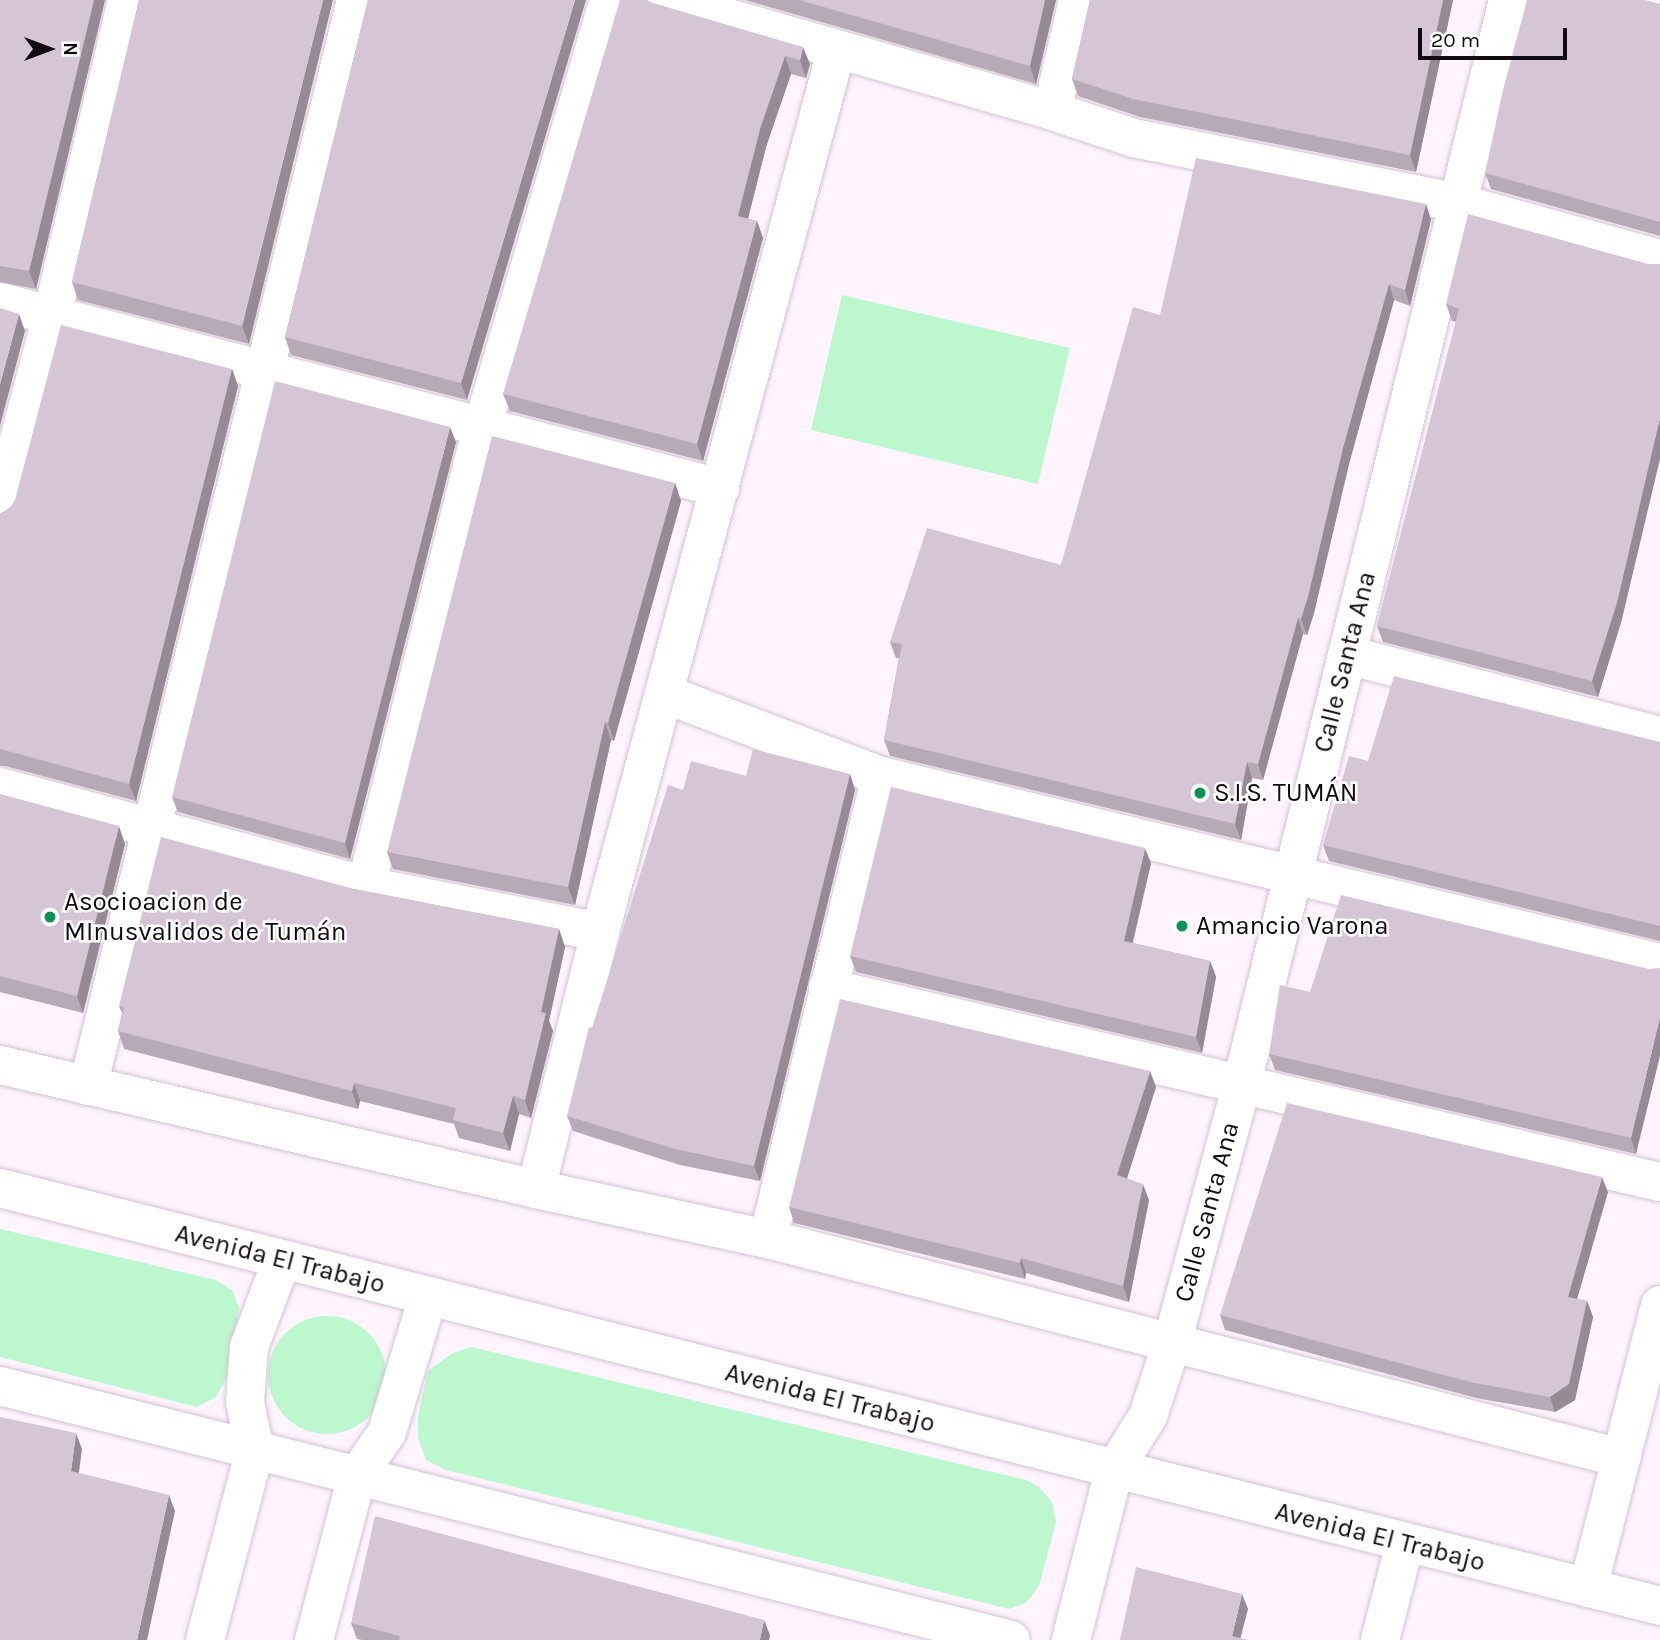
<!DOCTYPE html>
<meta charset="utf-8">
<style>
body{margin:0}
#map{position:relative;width:1660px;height:1640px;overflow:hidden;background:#fef4fe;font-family:Karla,sans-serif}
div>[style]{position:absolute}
.green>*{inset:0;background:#bcf7ce}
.round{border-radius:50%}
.roads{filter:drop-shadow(0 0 2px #d3c3d3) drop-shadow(0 0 2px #d3c3d3)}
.minor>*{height:38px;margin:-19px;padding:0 19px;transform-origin:19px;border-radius:19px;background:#fff}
.wall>*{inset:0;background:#b8a9b7}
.shaded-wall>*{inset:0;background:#968a95}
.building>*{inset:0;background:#d6c5d5}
.dots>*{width:19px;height:19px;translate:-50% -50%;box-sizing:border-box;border:4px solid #fff;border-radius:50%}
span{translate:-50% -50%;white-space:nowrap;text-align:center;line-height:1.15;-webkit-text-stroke:5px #fff;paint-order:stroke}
.street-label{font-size:26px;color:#100b10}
.poi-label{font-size:26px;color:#100b10}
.left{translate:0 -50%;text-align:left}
.north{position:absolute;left:14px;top:14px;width:70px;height:70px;-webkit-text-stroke:5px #fff;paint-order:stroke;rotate:90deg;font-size:19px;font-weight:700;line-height:28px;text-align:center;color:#100b10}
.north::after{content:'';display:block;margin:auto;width:24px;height:32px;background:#100b10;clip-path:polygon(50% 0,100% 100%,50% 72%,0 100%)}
.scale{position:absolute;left:1418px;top:28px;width:149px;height:32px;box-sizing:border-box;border:4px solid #100b10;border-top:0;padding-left:9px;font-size:21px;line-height:24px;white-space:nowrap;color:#100b10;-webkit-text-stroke:5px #fff;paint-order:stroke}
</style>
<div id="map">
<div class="green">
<div style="clip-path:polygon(842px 295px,1070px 348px,1038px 484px,811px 430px)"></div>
<div style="clip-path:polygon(0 1229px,216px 1280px,232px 1290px,239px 1308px,229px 1373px,216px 1397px,197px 1407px,0 1357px)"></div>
<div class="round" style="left:268px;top:1316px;width:118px;height:118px"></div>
<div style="clip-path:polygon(471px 1347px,1026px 1480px,1039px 1487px,1052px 1502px,1056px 1522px,1039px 1586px,1026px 1603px,1009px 1609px,446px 1470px,426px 1460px,418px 1438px,418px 1416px,428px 1371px,451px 1354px)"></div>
</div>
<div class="roads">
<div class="minor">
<div style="left:666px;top:0;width:402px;rotate:16deg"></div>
<div style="left:1052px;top:111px;width:86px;rotate:18.2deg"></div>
<div style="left:1134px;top:138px;width:330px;rotate:11.3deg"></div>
<div style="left:1458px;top:203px;width:210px;rotate:15.5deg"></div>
<div style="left:1052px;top:111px;width:114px;rotate:-76.8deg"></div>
<div style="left:0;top:302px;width:744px;rotate:14.48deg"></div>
<div style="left:0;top:511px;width:203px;rotate:-75.1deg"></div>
<div style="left:52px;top:315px;width:324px;rotate:-76.6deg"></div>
<div style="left:1347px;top:655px;width:323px;rotate:14.5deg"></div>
<div style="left:665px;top:694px;width:231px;rotate:20.8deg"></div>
<div style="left:881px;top:776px;width:801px;rotate:13.5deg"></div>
<div style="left:0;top:787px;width:379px;rotate:15.1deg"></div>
<div style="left:366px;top:886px;width:238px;rotate:11.1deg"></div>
<div style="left:366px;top:886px;width:472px;rotate:-75.8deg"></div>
<div style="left:482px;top:428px;width:446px;rotate:-73.5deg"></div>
<div style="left:828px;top:988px;width:854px;rotate:13.13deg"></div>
<div style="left:0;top:1065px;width:550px;rotate:13.03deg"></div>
<div style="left:536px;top:1189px;width:237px;rotate:12.2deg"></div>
<div style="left:768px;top:1239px;width:881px;rotate:14.4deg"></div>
<div style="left:88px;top:1086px;width:1119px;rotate:-76.14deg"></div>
<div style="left:0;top:1188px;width:1712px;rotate:14.13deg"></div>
<div style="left:536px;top:1189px;width:265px;rotate:-76deg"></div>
<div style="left:600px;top:932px;width:912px;rotate:-75deg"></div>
<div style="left:768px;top:1239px;width:477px;rotate:-76.3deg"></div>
<div style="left:0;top:1386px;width:1042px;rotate:14.1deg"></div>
<div style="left:1588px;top:1588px;width:292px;rotate:-75.7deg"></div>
<div style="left:205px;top:1640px;width:196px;rotate:-75.3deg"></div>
<div style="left:255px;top:1450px;width:49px;rotate:-101.8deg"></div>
<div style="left:245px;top:1402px;width:55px;rotate:-85.8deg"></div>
<div style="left:249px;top:1347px;width:93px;rotate:-69.2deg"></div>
<div style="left:314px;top:1640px;width:170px;rotate:-75.3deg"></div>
<div style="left:357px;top:1476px;width:53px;rotate:-55.7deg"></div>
<div style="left:387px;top:1432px;width:141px;rotate:-73.1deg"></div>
<div style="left:1071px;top:1640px;width:175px;rotate:-75.8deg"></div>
<div style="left:1114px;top:1470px;width:64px;rotate:-57.8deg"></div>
<div style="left:1148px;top:1416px;width:77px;rotate:-71.8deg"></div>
<div style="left:1172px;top:1343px;width:265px;rotate:-74.9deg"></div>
<div style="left:1241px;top:1087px;width:1119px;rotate:-76.2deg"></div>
<div style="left:1380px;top:1640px;width:100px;rotate:-75.5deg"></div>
</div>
</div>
<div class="wall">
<div style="clip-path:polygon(0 0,105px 0,36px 289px,0 282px)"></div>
<div style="clip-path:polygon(139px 0,249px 344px,78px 300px,72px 282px)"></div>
<div style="clip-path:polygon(368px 0,467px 400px,291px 355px,285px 337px)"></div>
<div style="clip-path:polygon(745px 0,1056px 0,1036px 84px)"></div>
<div style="clip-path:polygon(1090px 0,1453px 0,1416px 172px,1140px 117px,1078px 96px,1072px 79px)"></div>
<div style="clip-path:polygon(653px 3px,810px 64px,806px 78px,791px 74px,766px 147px,748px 219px,757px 221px,763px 238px,703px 461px,510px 411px,503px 394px)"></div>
<div style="clip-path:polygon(1660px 4px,1660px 236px,1491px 189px,1485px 173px)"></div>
<div style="clip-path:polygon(1426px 204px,1431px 220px,1410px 306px,1394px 300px,1349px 464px,1314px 613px,1307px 635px,1303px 634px,1263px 780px,1252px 778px,1241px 840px,890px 756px,884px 740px,899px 658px,896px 658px,890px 642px,1061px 565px,1160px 315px)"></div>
<div style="clip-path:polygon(1648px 264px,1659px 264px,1622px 619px,1598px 697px,1383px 642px,1377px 626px,1456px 322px,1452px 321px,1446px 304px)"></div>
<div style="clip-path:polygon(232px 369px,238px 386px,136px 801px,5px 766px,0 766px,0 514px)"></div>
<div style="clip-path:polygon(456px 442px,350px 859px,178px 812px,172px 797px)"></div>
<div style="clip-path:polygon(675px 483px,681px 501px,614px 741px,611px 740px,575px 905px,393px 869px,387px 852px)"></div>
<div style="clip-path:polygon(1660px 742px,1660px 941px,1329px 861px,1323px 845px,1368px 761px)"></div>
<div style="clip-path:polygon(850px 774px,855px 790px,760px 1181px,680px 1165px,573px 1131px,567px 1116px,683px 790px,746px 776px)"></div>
<div style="clip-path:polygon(0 794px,125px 844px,83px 1013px,0 992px)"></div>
<div style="clip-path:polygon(1151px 863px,1133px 943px,1210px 961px,1216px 977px,1202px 1053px,856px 972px,850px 956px)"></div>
<div style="clip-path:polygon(354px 889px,559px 929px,565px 947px,549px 1021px,553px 1031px,531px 1118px,519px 1114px,510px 1151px,459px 1138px,454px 1124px,360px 1101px,358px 1109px,124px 1049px,118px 1031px,122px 1013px,119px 1006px)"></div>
<div style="clip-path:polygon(1649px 969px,1636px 1154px,1275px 1070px,1269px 1054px,1310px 992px)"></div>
<div style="clip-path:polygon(1156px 1087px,1127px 1178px,1149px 1200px,1129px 1302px,1026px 1273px,1025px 1279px,794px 1223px,789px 1207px)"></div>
<div style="clip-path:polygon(1608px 1192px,1577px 1299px,1587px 1301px,1593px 1317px,1575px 1400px,1555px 1412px,1476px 1398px,1225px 1330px,1220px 1315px)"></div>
<div style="clip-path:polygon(351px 1623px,770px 1635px,769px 1640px,362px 1640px,357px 1639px)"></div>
</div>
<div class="shaded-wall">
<div style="clip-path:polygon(94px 0,105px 0,36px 289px,29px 271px)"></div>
<div style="clip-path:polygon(323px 0,333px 0,249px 344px,242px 326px)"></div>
<div style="clip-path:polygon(575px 0,586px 0,467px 400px,461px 383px)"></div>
<div style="clip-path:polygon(1045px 0,1056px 0,1036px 84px,1030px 66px)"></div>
<div style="clip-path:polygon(1443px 0,1453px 0,1416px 172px,1410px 155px)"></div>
<div style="clip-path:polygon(803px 47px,810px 64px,806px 78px,800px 60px)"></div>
<div style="clip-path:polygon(785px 56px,791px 74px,766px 147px,744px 234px,738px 216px,760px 129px)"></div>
<div style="clip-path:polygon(1426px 204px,1431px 220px,1410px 306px,1405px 290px)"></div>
<div style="clip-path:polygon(757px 221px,763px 238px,703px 461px,697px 444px)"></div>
<div style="clip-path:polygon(1389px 284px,1394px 300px,1349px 464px,1314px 613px,1307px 635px,1301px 619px,1343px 448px)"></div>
<div style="clip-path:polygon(19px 314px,25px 331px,0 426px,0 384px)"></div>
<div style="clip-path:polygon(232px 369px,238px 386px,136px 801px,129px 784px)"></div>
<div style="clip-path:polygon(1660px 418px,1660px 459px,1622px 619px,1598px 697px,1592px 681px)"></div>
<div style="clip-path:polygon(450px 427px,456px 442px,350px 859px,345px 843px)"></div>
<div style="clip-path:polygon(675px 483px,681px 501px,614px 741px,608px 723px)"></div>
<div style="clip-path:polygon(1298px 618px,1303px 634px,1263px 780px,1258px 764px)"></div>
<div style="clip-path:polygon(605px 722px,611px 740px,575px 905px,568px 887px)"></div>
<div style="clip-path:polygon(1247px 762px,1252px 778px,1241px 840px,1235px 824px)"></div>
<div style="clip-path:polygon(850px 774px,855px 790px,760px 1181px,754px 1166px)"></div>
<div style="clip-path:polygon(119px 826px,125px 844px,83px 1013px,77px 996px)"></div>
<div style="clip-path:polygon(1145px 848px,1151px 863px,1129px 957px,1124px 941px)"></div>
<div style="clip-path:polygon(559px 929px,565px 947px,549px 1021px,553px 1031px,531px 1118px,525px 1100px,541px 1012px)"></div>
<div style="clip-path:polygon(1210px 961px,1216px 977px,1202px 1053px,1196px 1037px)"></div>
<div style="clip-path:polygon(1660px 1017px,1660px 1056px,1636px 1154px,1631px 1138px)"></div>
<div style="clip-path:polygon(1150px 1071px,1156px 1087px,1123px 1191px,1117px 1175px)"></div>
<div style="clip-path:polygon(354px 1083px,360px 1101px,358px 1109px,352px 1091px)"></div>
<div style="clip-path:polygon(513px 1096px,519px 1114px,510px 1151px,503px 1133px)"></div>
<div style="clip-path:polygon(1602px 1177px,1608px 1192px,1573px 1313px,1568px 1297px)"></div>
<div style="clip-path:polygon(1143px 1184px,1149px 1200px,1129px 1302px,1123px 1286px)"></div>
<div style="clip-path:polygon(1021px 1258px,1026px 1273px,1025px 1279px,1020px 1263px)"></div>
<div style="clip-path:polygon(1587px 1301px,1593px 1317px,1575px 1400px,1555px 1412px,1550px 1397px)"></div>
<div style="clip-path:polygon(76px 1433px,82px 1449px,77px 1487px,71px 1471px)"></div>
<div style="clip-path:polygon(169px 1495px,175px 1511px,147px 1640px,137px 1640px)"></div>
<div style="clip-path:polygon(1242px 1594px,1248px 1609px,1240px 1640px,1232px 1636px)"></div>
<div style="clip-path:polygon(764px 1620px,770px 1635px,769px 1640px,760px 1640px)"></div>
</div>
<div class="building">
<div style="clip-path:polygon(0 0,94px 0,29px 271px,0 266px)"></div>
<div style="clip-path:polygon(139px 0,323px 0,242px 326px,72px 282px)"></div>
<div style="clip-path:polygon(368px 0,575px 0,461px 383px,285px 337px)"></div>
<div style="clip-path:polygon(620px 0,647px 0,653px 3px,803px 47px,800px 60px,785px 56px,760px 129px,738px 216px,757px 221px,697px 444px,503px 394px)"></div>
<div style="clip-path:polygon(799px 0,1045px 0,1030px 66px)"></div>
<div style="clip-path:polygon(1090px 0,1443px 0,1410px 155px,1133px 99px,1072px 79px)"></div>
<div style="clip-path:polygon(1527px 0,1645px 0,1660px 4px,1660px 222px,1485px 173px,1503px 90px)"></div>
<div style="clip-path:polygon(1196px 158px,1426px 204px,1405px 290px,1389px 284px,1343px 448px,1308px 597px,1301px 619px,1298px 618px,1258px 764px,1247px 762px,1235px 824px,884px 740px,902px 644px,890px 642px,927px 528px,1061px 565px,1133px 307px,1160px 315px)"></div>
<div style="clip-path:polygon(1468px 214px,1648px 264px,1660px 264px,1660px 418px,1617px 603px,1592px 681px,1377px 626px,1459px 309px,1446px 304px)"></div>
<div style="clip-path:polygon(0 308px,19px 314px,0 384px)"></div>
<div style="clip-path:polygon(61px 325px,232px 369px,129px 784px,0 749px,0 514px,9px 509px,15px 500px)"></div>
<div style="clip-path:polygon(275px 381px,450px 427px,345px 843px,172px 797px)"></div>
<div style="clip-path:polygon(492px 436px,675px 483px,608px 723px,605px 722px,568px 887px,387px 852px)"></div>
<div style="clip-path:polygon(1394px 676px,1660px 742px,1660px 926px,1323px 845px,1349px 756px,1368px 761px)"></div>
<div style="clip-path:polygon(753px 749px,850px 774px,754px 1166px,675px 1149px,567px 1116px,589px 1027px,592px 1028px,668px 785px,683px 790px,691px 761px,746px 776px)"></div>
<div style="clip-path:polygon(891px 787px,1145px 848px,1124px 941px,1210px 961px,1196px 1037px,850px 956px)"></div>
<div style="clip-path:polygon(0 794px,119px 826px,77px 996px,0 976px)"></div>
<div style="clip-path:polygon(161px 837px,354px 889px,559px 929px,541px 1012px,546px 1013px,525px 1100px,513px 1096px,503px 1133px,453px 1120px,456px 1108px,354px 1083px,352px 1091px,118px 1031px,124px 1007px,119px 1006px)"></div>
<div style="clip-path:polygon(1341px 895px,1649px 969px,1660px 968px,1660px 1017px,1631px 1138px,1269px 1054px,1280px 985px,1310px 992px)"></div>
<div style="clip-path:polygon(840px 999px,1150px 1071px,1117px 1175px,1143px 1184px,1123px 1286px,1021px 1258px,1020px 1263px,789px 1207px)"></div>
<div style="clip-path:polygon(1287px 1103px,1602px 1177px,1568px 1297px,1587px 1301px,1569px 1384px,1550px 1397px,1470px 1382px,1220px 1315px)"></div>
<div style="clip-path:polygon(0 1417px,76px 1433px,71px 1471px,169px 1495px,137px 1640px,0 1640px)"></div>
<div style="clip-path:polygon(375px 1516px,764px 1620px,760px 1640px,399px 1640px,400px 1636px,351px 1623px)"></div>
<div style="clip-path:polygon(1136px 1567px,1242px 1594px,1232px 1636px,1249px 1640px,1120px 1640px)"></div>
</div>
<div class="dots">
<div style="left:1200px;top:793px;background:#099251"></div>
<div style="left:50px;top:917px;background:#099251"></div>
<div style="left:1182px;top:926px;background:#099251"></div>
</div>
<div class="street-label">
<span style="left:1345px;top:662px;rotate:-76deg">Calle Santa Ana</span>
<span style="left:1207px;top:1212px;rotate:-75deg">Calle Santa Ana</span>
<span style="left:280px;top:1259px;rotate:14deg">Avenida El Trabajo</span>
<span style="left:830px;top:1398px;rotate:14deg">Avenida El Trabajo</span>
<span style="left:1380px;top:1537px;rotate:14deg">Avenida El Trabajo</span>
</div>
<div class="poi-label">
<span class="left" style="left:1214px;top:793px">S.I.S. TUMÁN</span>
<span class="left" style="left:64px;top:917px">Asocioacion de<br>MInusvalidos de Tumán</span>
<span class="left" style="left:1196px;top:926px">Amancio Varona</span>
</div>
<div class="north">N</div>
<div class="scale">20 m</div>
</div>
